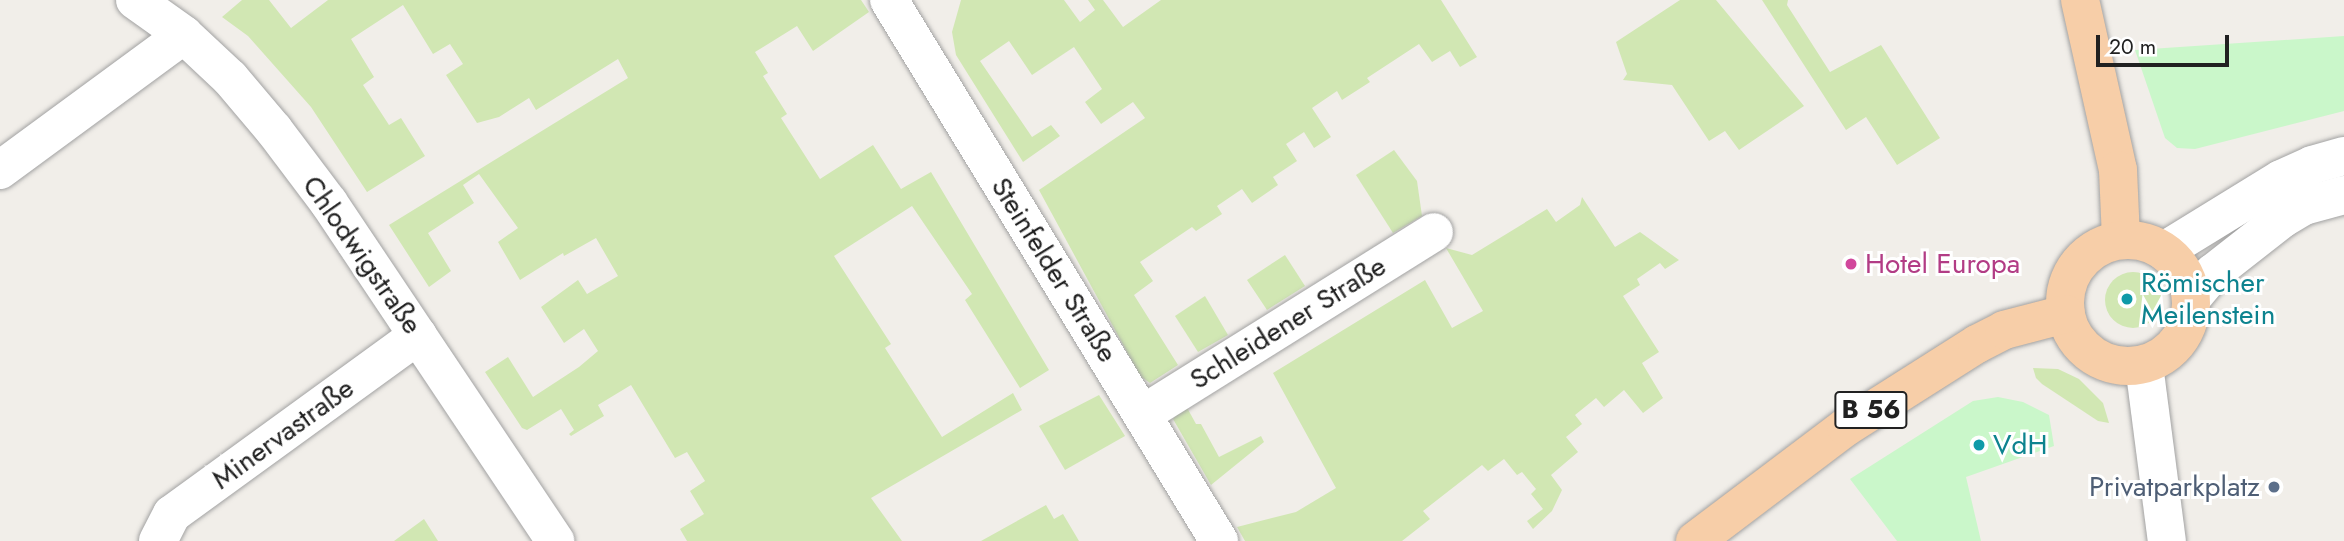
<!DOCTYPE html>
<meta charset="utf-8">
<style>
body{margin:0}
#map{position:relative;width:2344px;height:541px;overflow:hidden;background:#f1eee9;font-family:Jost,sans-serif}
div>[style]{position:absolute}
.grass>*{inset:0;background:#d1e7b3}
.round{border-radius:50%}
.park>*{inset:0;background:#caf7ca}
.roads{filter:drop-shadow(0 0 2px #a2a2a2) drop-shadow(0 0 2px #a2a2a2)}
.minor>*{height:38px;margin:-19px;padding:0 19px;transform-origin:19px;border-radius:19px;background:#fff}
.major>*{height:38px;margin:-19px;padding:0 19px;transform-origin:19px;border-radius:19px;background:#f7cea8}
.major>.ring{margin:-19px;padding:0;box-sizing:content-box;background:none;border:38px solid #f7cea8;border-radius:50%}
.dots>*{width:19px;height:19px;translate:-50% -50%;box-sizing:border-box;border:4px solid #fff;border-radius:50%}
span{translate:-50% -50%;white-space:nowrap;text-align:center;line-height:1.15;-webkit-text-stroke:6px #fff;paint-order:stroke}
.shield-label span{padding:2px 5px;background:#fff;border:2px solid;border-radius:5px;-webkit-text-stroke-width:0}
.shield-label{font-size:26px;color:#212121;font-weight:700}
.street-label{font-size:28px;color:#212121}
.hotel-label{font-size:28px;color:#b23c85}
.left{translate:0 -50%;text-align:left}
.culture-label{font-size:28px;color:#0d838f}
.service-label{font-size:28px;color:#4e5e75}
.right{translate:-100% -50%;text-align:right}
.scale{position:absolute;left:2096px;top:35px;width:133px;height:32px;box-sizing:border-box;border:4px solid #212121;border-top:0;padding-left:9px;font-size:21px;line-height:24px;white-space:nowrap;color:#212121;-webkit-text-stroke:5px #fff;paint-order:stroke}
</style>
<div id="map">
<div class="grass">
<div style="clip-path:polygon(242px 0,269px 0,291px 28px,328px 0,861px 0,869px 12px,813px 51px,797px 26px,755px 52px,768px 73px,763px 76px,787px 114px,781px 118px,820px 179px,873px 145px,901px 189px,931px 172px,1049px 370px,1020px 388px,965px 300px,972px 294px,912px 206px,834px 256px,891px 344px,885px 348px,942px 437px,1013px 393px,1022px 410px,871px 498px,902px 541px,687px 541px,680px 529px,704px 514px,690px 491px,705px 481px,687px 452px,675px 458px,631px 385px,598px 405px,604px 416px,571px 436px,569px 434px,574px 430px,561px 409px,527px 430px,522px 428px,485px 372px,508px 357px,533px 397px,579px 367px,598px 351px,584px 329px,564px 343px,541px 307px,578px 280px,587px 294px,618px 276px,596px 238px,564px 256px,563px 253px,520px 280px,498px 242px,518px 228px,479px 174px,463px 185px,474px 203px,428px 233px,451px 271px,429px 287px,389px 225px,628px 78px,618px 59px,536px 110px,529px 98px,499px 117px,477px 123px,446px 75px,463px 64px,450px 44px,433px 54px,403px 5px,351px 39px,374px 77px,363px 85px,389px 125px,401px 118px,425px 156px,367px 192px,311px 107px,248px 36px,222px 17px)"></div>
<div style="clip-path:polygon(961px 0,1064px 0,1080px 22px,1095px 10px,1088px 0,1103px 0,1123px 27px,1161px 0,1441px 0,1477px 57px,1460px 67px,1450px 51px,1432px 62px,1419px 44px,1367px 78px,1370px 82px,1342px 100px,1337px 91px,1312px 108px,1331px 137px,1314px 148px,1304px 132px,1286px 144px,1297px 161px,1273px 177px,1278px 185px,1252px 203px,1242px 189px,1217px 206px,1222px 214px,1196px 231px,1192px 227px,1140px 262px,1153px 281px,1134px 295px,1178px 365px,1150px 383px,1140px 376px,1039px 190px,1145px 118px,1133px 102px,1101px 124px,1085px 102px,1102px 89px,1074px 47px,1032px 75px,1009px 41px,980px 61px,1032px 137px,1051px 125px,1060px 136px,1023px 162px,956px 55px,952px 32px)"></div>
<div style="clip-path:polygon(1680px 0,1716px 0,1804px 106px,1739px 150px,1725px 131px,1709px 141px,1672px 85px,1623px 80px,1627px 74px,1616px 42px)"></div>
<div style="clip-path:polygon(1762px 0,1788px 0,1787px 5px,1830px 72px,1881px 45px,1940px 138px,1897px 165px,1866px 117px,1846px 130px)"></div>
<div style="clip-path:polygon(1394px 150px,1417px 181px,1422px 216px,1393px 233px,1356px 175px)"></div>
<div style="clip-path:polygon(1582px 197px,1615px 247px,1640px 232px,1679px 260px,1665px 269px,1660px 263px,1637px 279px,1640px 285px,1623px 296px,1659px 352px,1642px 363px,1663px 398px,1643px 413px,1624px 390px,1604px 407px,1596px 398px,1575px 415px,1582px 424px,1566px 437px,1578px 452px,1551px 475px,1562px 490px,1552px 511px,1533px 529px,1527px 521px,1543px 509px,1531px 494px,1536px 489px,1522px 472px,1517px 475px,1504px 459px,1488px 471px,1482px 465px,1423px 511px,1430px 519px,1402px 541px,1245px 541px,1237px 527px,1296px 512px,1336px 488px,1273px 373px,1425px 280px,1452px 328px,1483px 311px,1446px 248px,1472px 255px,1547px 209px,1556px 222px,1580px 205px)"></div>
<div style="clip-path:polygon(1285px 255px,1305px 286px,1267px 310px,1247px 280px)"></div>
<div class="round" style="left:2105px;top:272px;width:56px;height:56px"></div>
<div style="clip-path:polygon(1205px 296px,1228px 335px,1198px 352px,1175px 316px)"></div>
<div style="clip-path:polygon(2033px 368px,2058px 369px,2079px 379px,2103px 403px,2109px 423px,2098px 421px,2042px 384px,2036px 378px)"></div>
<div style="clip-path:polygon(1099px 395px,1125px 436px,1065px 470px,1039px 426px)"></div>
<div style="clip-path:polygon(1185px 404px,1196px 424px,1201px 424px,1219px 457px,1261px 436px,1264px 442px,1211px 485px,1173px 419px)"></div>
<div style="clip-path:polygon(1046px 505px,1054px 519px,1063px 514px,1079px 541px,981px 541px)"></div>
<div style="clip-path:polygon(424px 519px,438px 541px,394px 541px)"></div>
</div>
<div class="park">
<div style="clip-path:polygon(2344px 36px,2344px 111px,2195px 149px,2177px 148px,2165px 138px,2135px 50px)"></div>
<div style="clip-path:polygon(1998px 397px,2023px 402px,2049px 415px,2054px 446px,1966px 477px,1981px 541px,1897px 541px,1850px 479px,1973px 401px)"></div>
</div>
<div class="roads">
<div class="minor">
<div style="left:135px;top:0;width:60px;rotate:35.5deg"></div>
<div style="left:184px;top:35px;width:63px;rotate:43.1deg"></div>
<div style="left:230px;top:78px;width:68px;rotate:49.8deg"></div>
<div style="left:274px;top:130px;width:91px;rotate:53deg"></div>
<div style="left:329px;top:203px;width:407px;rotate:56.2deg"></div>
<div style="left:889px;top:0;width:634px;rotate:58.62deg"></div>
<div style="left:0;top:170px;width:228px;rotate:-36.3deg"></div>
<div style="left:2164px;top:251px;width:137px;rotate:-31.6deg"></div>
<div style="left:2281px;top:179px;width:34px;rotate:-24deg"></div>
<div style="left:2312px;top:165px;width:33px;rotate:-16deg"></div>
<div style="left:2191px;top:299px;width:34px;rotate:-50deg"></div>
<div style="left:2213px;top:273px;width:88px;rotate:-38deg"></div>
<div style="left:2282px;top:219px;width:26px;rotate:-31deg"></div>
<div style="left:2304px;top:206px;width:41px;rotate:-15.4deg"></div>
<div style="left:2144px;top:365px;width:177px;rotate:82.6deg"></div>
<div style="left:1143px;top:414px;width:343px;rotate:-32deg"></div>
<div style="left:158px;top:541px;width:30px;rotate:-63deg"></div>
<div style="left:172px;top:514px;width:304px;rotate:-36deg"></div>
</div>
<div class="major">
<div style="left:2080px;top:0;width:174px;rotate:77.4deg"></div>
<div style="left:2118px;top:170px;width:70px;rotate:87.5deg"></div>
<div class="ring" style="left:2065px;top:240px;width:88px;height:88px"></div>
<div style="left:1695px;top:541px;width:189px;rotate:-37.1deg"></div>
<div style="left:1846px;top:427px;width:155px;rotate:-32.4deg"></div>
<div style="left:1977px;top:344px;width:30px;rotate:-27deg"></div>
<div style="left:2004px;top:330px;width:64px;rotate:-14.5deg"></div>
</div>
</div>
<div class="dots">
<div style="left:1851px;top:264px;background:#d1479c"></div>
<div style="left:2127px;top:299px;background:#0f9aa8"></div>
<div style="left:1979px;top:445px;background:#0f9aa8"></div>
<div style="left:2274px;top:487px;background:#5c6f8a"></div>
</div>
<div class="shield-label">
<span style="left:1871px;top:410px">B 56</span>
</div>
<div class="street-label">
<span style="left:362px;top:255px;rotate:55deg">Chlodwigstraße</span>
<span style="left:1054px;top:270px;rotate:58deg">Steinfelder Straße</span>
<span style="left:1288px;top:323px;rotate:-32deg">Schleidener Straße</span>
<span style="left:283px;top:434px;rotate:-36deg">Minervastraße</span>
</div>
<div class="hotel-label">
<span class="left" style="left:1865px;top:264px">Hotel Europa</span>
</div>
<div class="culture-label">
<span class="left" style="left:2141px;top:299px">Römischer<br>Meilenstein</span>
<span class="left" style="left:1993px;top:445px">VdH</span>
</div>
<div class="service-label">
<span class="right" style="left:2260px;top:487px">Privatparkplatz</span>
</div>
<div class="scale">20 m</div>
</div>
